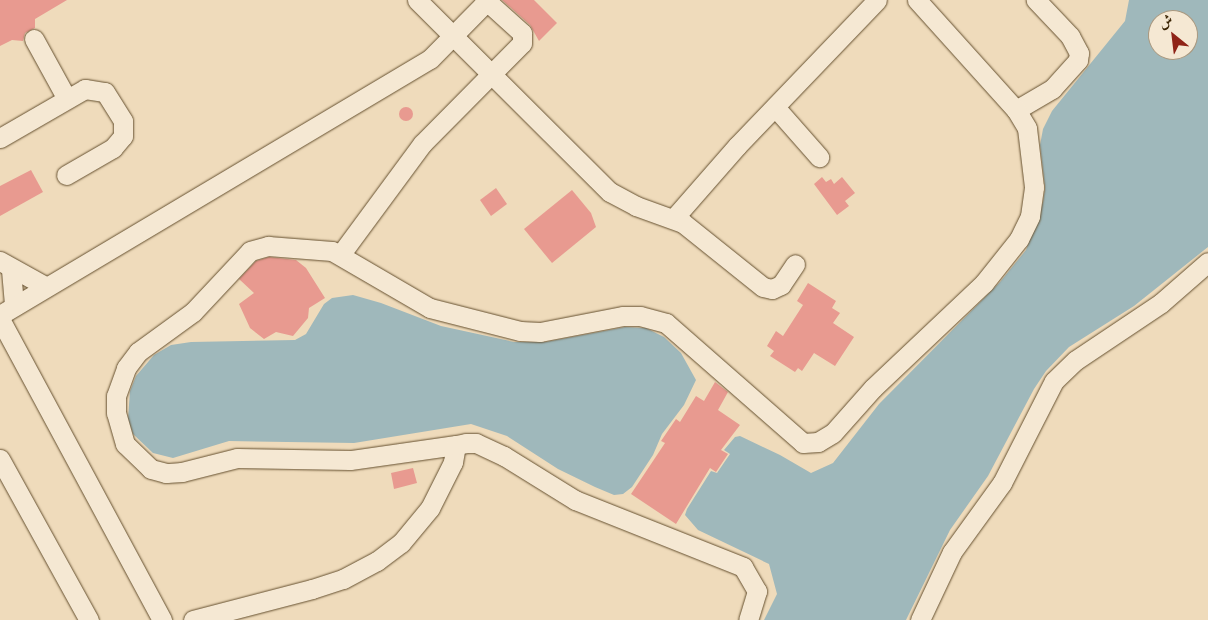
<!DOCTYPE html>
<meta charset="utf-8">
<style>
body{margin:0}
#map{position:relative;width:1208px;height:620px;overflow:hidden;background:#efdbbb;font-family:"Sorts Mill Goudy",Amiri,serif}
div>[style]{position:absolute}
.water>*{inset:0;background:#9fb8bb}
.building>*{inset:0;background:#e89a90}
.round{border-radius:50%}
.roads{filter:drop-shadow(0 0 1px #65502f) drop-shadow(0 0 1px #65502f)}
.minor>*{height:19px;margin:-9.5px;padding:0 9.5px;transform-origin:9.5px;border-radius:9.5px;background:#f5e8d3}
span{translate:-50% -50%;white-space:nowrap;text-align:center;line-height:1.15;-webkit-text-stroke:5px #f5e8d3;paint-order:stroke}
.north{position:absolute;left:1148px;top:10px;width:50px;height:50px;box-sizing:border-box;background:#f5e8d3;border:1px solid #a9987f;border-radius:50%;rotate:331deg;font-size:14px;font-weight:700;line-height:20px;text-align:center;color:#372100}
.north::after{content:'';display:block;margin:auto;width:18px;height:22px;background:#8f2418;clip-path:polygon(50% 0,100% 100%,50% 72%,0 100%)}
</style>
<div id="map">
<div class="water">
<div style="clip-path:polygon(evenodd,1129px 0,1208px 0,1208px 247px,1134px 306px,1069px 347px,1046px 371px,1034px 389px,988px 476px,950px 530px,906px 620px,764px 620px,777px 594px,769px 564px,698px 530px,685px 515px,687px 509px,711px 471px,717px 473px,730px 454px,724px 450px,735px 437px,740px 436px,780px 455px,811px 473px,833px 463px,879px 404px,1000px 282px,1026px 250px,1043px 202px,1045px 188px,1040px 145px,1043px 129px,1052px 111px,1125px 21px,1129px 0,1158px 20px,1188px 20px,1188px 50px,1158px 50px,1158px 20px)"></div>
<div style="clip-path:polygon(353px 295px,381px 303px,441px 326px,514px 342px,545px 342px,625px 327px,646px 328px,664px 337px,681px 353px,696px 380px,684px 405px,662px 434px,653px 455px,632px 487px,623px 494px,614px 495px,595px 487px,558px 469px,507px 436px,471px 424px,354px 443px,229px 441px,173px 458px,153px 453px,133px 434px,128px 419px,130px 391px,136px 376px,154px 355px,171px 345px,191px 342px,295px 340px,306px 334px,324px 304px,332px 298px)"></div>
</div>
<div class="building">
<div style="clip-path:polygon(0 0,67px 0,35px 19px,35px 28px,25px 33px,23px 41px,12px 40px,0 46px)"></div>
<div style="clip-path:polygon(502px 0,534px 0,557px 23px,539px 41px,530px 25px)"></div>
<div class="round" style="left:399px;top:107px;width:14px;height:14px"></div>
<div style="clip-path:polygon(31px 170px,43px 192px,0 216px,0 186px)"></div>
<div style="clip-path:polygon(822px 177px,826px 182px,831px 179px,834px 184px,842px 177px,855px 193px,845px 201px,849px 206px,837px 215px,814px 184px)"></div>
<div style="clip-path:polygon(496px 188px,507px 204px,491px 216px,480px 200px)"></div>
<div style="clip-path:polygon(572px 190px,591px 213px,596px 227px,552px 263px,524px 229px)"></div>
<div style="clip-path:polygon(269px 257px,296px 260px,306px 268px,325px 298px,309px 308px,308px 318px,293px 336px,276px 332px,264px 339px,250px 328px,239px 304px,254px 293px,239px 279px,256px 261px)"></div>
<div style="clip-path:polygon(808px 283px,836px 301px,832px 308px,840px 313px,833px 323px,854px 337px,835px 366px,814px 353px,802px 371px,798px 368px,795px 372px,770px 356px,774px 351px,767px 346px,776px 331px,783px 336px,803px 305px,797px 301px)"></div>
<div style="clip-path:polygon(715px 382px,728px 392px,718px 410px,740px 425px,721px 450px,728px 454px,716px 472px,710px 468px,676px 524px,631px 494px,665px 443px,661px 441px,676px 419px,680px 422px,696px 396px,704px 401px)"></div>
<div style="clip-path:polygon(413px 468px,417px 483px,394px 489px,391px 473px)"></div>
</div>
<div class="roads">
<div class="minor">
<div style="left:417px;top:0;width:272px;rotate:44.9deg"></div>
<div style="left:610px;top:192px;width:30px;rotate:28deg"></div>
<div style="left:636px;top:206px;width:50px;rotate:19.9deg"></div>
<div style="left:683px;top:223px;width:102px;rotate:38.7deg"></div>
<div style="left:763px;top:287px;width:9px;rotate:13deg"></div>
<div style="left:772px;top:289px;width:10px;rotate:-24deg"></div>
<div style="left:781px;top:285px;width:25px;rotate:-56deg"></div>
<div style="left:34px;top:39px;width:68px;rotate:61.2deg"></div>
<div style="left:775px;top:107px;width:67px;rotate:48.7deg"></div>
<div style="left:1016px;top:110px;width:42px;rotate:-30.3deg"></div>
<div style="left:1052px;top:89px;width:39px;rotate:-48deg"></div>
<div style="left:1078px;top:60px;width:7px;rotate:-82deg"></div>
<div style="left:1079px;top:53px;width:19px;rotate:-118deg"></div>
<div style="left:1070px;top:36px;width:50px;rotate:-133.4deg"></div>
<div style="left:0;top:138px;width:98px;rotate:-30deg"></div>
<div style="left:85px;top:89px;width:20px;rotate:9deg"></div>
<div style="left:105px;top:92px;width:34px;rotate:58deg"></div>
<div style="left:123px;top:121px;width:15px;rotate:90deg"></div>
<div style="left:123px;top:136px;width:16px;rotate:130deg"></div>
<div style="left:113px;top:148px;width:54px;rotate:150.1deg"></div>
<div style="left:674px;top:218px;width:96px;rotate:-48.8deg"></div>
<div style="left:737px;top:146px;width:202px;rotate:-46.2deg"></div>
<div style="left:0;top:261px;width:51px;rotate:29.1deg"></div>
<div style="left:11px;top:270px;width:36px;rotate:85deg"></div>
<div style="left:0;top:315px;width:500px;rotate:-30.77deg"></div>
<div style="left:430px;top:59px;width:76px;rotate:-45.5deg"></div>
<div style="left:483px;top:5px;width:8px"></div>
<div style="left:491px;top:5px;width:42px;rotate:42.1deg"></div>
<div style="left:522px;top:33px;width:10px;rotate:90deg"></div>
<div style="left:522px;top:43px;width:142px;rotate:134.7deg"></div>
<div style="left:422px;top:144px;width:137px;rotate:126.4deg"></div>
<div style="left:0;top:319px;width:342px;rotate:61.7deg"></div>
<div style="left:456px;top:445px;width:107px;rotate:171.9deg"></div>
<div style="left:350px;top:460px;width:113px;rotate:-179deg"></div>
<div style="left:237px;top:458px;width:57px;rotate:165.7deg"></div>
<div style="left:182px;top:472px;width:16px;rotate:176deg"></div>
<div style="left:166px;top:473px;width:16px;rotate:-165deg"></div>
<div style="left:151px;top:469px;width:36px;rotate:-136deg"></div>
<div style="left:125px;top:444px;width:32px;rotate:-106deg"></div>
<div style="left:116px;top:413px;width:17px;rotate:-90deg"></div>
<div style="left:116px;top:396px;width:30px;rotate:-70deg"></div>
<div style="left:126px;top:368px;width:20px;rotate:-53deg"></div>
<div style="left:138px;top:352px;width:68px;rotate:-36deg"></div>
<div style="left:193px;top:312px;width:83px;rotate:-46.9deg"></div>
<div style="left:250px;top:251px;width:19px;rotate:-16deg"></div>
<div style="left:268px;top:246px;width:64px;rotate:4.5deg"></div>
<div style="left:332px;top:251px;width:113px;rotate:30.2deg"></div>
<div style="left:430px;top:308px;width:93px;rotate:14.3deg"></div>
<div style="left:520px;top:331px;width:20px;rotate:3deg"></div>
<div style="left:540px;top:332px;width:85px;rotate:-10.9deg"></div>
<div style="left:623px;top:316px;width:17px"></div>
<div style="left:640px;top:316px;width:27px;rotate:15deg"></div>
<div style="left:666px;top:323px;width:182px;rotate:41.2deg"></div>
<div style="left:803px;top:443px;width:15px;rotate:-4deg"></div>
<div style="left:818px;top:442px;width:17px;rotate:-31deg"></div>
<div style="left:833px;top:433px;width:60px;rotate:-48.4deg"></div>
<div style="left:873px;top:388px;width:153px;rotate:-43.4deg"></div>
<div style="left:984px;top:283px;width:56px;rotate:-51.5deg"></div>
<div style="left:1019px;top:239px;width:25px;rotate:-64deg"></div>
<div style="left:1030px;top:216px;width:29px;rotate:-82deg"></div>
<div style="left:1034px;top:187px;width:59px;rotate:-96.8deg"></div>
<div style="left:1027px;top:128px;width:21px;rotate:-121deg"></div>
<div style="left:1016px;top:110px;width:148px;rotate:-132deg"></div>
<div style="left:0;top:459px;width:184px;rotate:61.1deg"></div>
<div style="left:193px;top:620px;width:123px;rotate:-14.6deg"></div>
<div style="left:312px;top:589px;width:33px;rotate:-18deg"></div>
<div style="left:343px;top:579px;width:38px;rotate:-28deg"></div>
<div style="left:377px;top:561px;width:30px;rotate:-37deg"></div>
<div style="left:401px;top:543px;width:45px;rotate:-50.4deg"></div>
<div style="left:430px;top:508px;width:51px;rotate:-63.4deg"></div>
<div style="left:453px;top:462px;width:17px;rotate:-80deg"></div>
<div style="left:456px;top:445px;width:10px;rotate:-11deg"></div>
<div style="left:466px;top:443px;width:10px"></div>
<div style="left:476px;top:443px;width:31px;rotate:25deg"></div>
<div style="left:504px;top:456px;width:84px;rotate:31.8deg"></div>
<div style="left:575px;top:500px;width:181px;rotate:21.7deg"></div>
<div style="left:743px;top:567px;width:28px;rotate:60deg"></div>
<div style="left:757px;top:591px;width:30px;rotate:107deg"></div>
<div style="left:920px;top:620px;width:75px;rotate:-64.8deg"></div>
<div style="left:952px;top:552px;width:85px;rotate:-54.1deg"></div>
<div style="left:1002px;top:483px;width:114px;rotate:-63deg"></div>
<div style="left:1054px;top:381px;width:30px;rotate:-44deg"></div>
<div style="left:1076px;top:360px;width:102px;rotate:-33.8deg"></div>
<div style="left:1161px;top:303px;width:62px;rotate:-41.1deg"></div>
</div>
</div>
<div class="north">ش</div>
</div>
